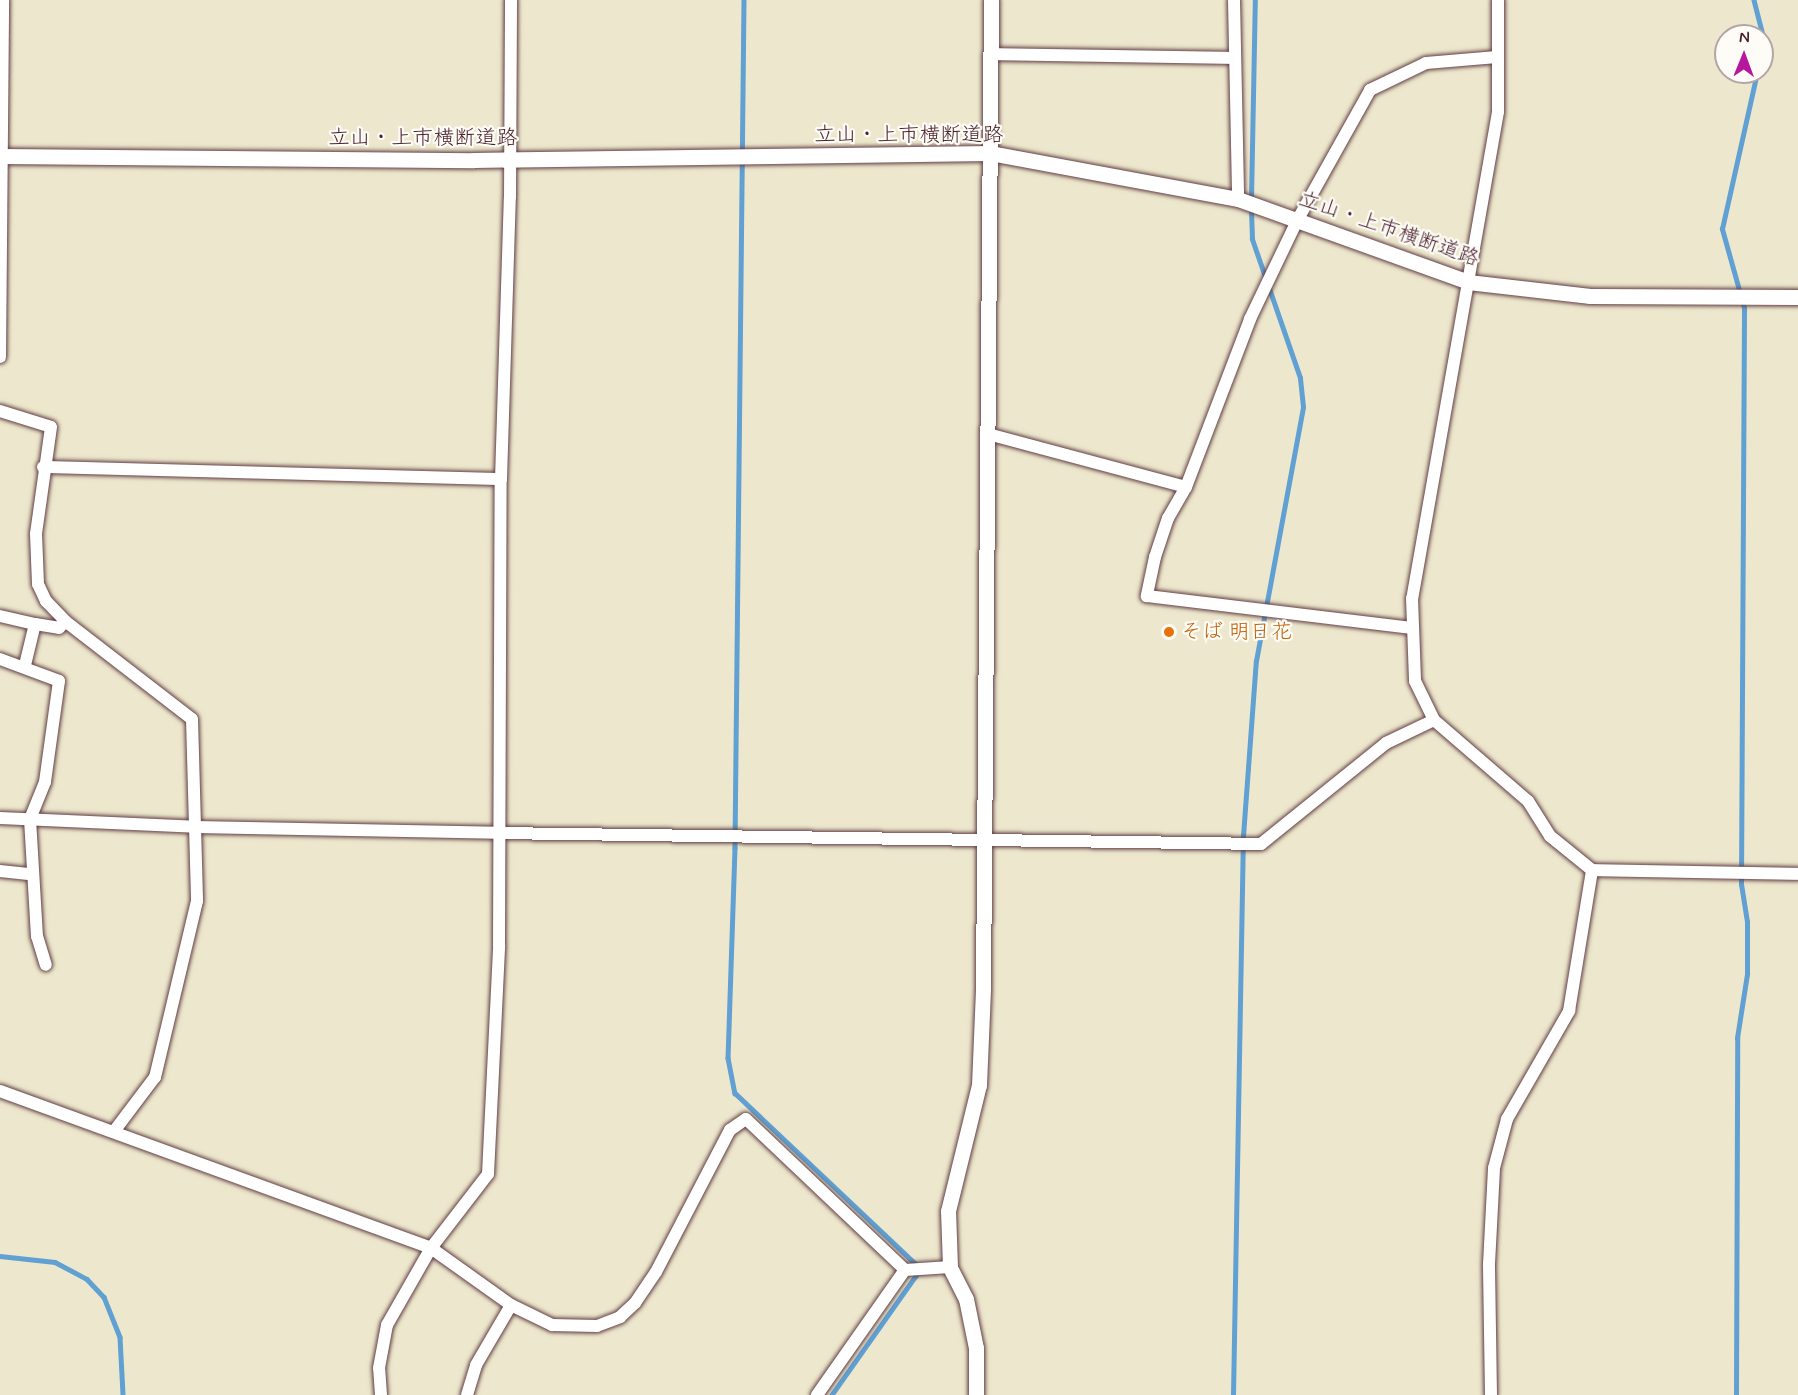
<!DOCTYPE html>
<meta charset="utf-8">
<style>
body{margin:0}
#map{position:relative;width:1798px;height:1395px;overflow:hidden;background:#ede8cd;font-family:Mynerve,"Klee One",sans-serif}
div>[style]{position:absolute}
.stream>*{height:4.5px;margin:-2.25px;padding:0 2.25px;transform-origin:2.25px;border-radius:2.25px;background:#60a0d2}
.roads{filter:drop-shadow(0 0 2px #623d43) drop-shadow(0 0 2px #623d43)}
.minor>*{height:12px;margin:-6px;padding:0 6px;transform-origin:6px;border-radius:6px;background:#fff}
.tertiary>*{height:15px;margin:-7.5px;padding:0 7.5px;transform-origin:7.5px;border-radius:7.5px;background:#fff}
.dots>*{width:16px;height:16px;translate:-50% -50%;box-sizing:border-box;border:3px solid #fdfcf7;border-radius:50%}
span{translate:-50% -50%;white-space:nowrap;text-align:center;line-height:1.15;-webkit-text-stroke:4.5px #fdfcf7;paint-order:stroke}
.street-label{font-size:21px;color:#4a1f2b}
.food-label{font-size:21px;color:#c56008}
.left{translate:0 -50%;text-align:left}
.north{position:absolute;left:1714px;top:24px;width:60px;height:60px;box-sizing:border-box;background:#fdfcf7;border:2px solid #b5a4a5;border-radius:50%;rotate:1deg;font-size:16px;font-weight:700;line-height:24px;text-align:center;color:#4a1f2b}
.north::after{content:'';display:block;margin:auto;width:21px;height:27px;background:#b5179e;clip-path:polygon(50% 0,100% 100%,50% 72%,0 100%)}
</style>
<div id="map">
<div class="stream">
<div style="left:744px;top:0;width:848px;rotate:90.61deg"></div>
<div style="left:735px;top:848px;width:210px;rotate:91.9deg"></div>
<div style="left:728px;top:1058px;width:36px;rotate:79deg"></div>
<div style="left:735px;top:1093px;width:249px;rotate:43.4deg"></div>
<div style="left:916px;top:1264px;width:12px;rotate:90deg"></div>
<div style="left:916px;top:1276px;width:146px;rotate:125.2deg"></div>
<div style="left:1754px;top:0;width:40px;rotate:75.6deg"></div>
<div style="left:1764px;top:39px;width:10px;rotate:101deg"></div>
<div style="left:1251px;top:200px;width:200px;rotate:-88.9deg"></div>
<div style="left:0;top:1256px;width:55px;rotate:6.2deg"></div>
<div style="left:55px;top:1262px;width:36px;rotate:28deg"></div>
<div style="left:87px;top:1279px;width:25px;rotate:47deg"></div>
<div style="left:104px;top:1297px;width:43px;rotate:68.2deg"></div>
<div style="left:120px;top:1337px;width:58px;rotate:87deg"></div>
<div style="left:1233px;top:1395px;width:559px;rotate:-88.98deg"></div>
<div style="left:1243px;top:836px;width:175px;rotate:-85.8deg"></div>
<div style="left:1256px;top:661px;width:258px;rotate:-79.5deg"></div>
<div style="left:1303px;top:407px;width:29px;rotate:-96deg"></div>
<div style="left:1300px;top:378px;width:147px;rotate:-109.1deg"></div>
<div style="left:1252px;top:239px;width:31px;rotate:-92deg"></div>
<div style="left:1736px;top:1395px;width:357px;rotate:-89.8deg"></div>
<div style="left:1737px;top:1038px;width:65px;rotate:-81.1deg"></div>
<div style="left:1747px;top:974px;width:52px;rotate:-90deg"></div>
<div style="left:1747px;top:922px;width:37px;rotate:-99deg"></div>
<div style="left:1741px;top:885px;width:577px;rotate:-89.7deg"></div>
<div style="left:1744px;top:308px;width:82px;rotate:-105.6deg"></div>
<div style="left:1722px;top:229px;width:161px;rotate:-77.4deg"></div>
</div>
<div class="roads">
<div class="minor">
<div style="left:1234px;top:0;width:199px;rotate:88.8deg"></div>
<div style="left:1498px;top:0;width:112px;rotate:90deg"></div>
<div style="left:1498px;top:112px;width:494px;rotate:100deg"></div>
<div style="left:1412px;top:598px;width:83px;rotate:87.9deg"></div>
<div style="left:1415px;top:681px;width:43px;rotate:64deg"></div>
<div style="left:1434px;top:720px;width:124px;rotate:40.8deg"></div>
<div style="left:1528px;top:801px;width:41px;rotate:57.8deg"></div>
<div style="left:1550px;top:836px;width:54px;rotate:39deg"></div>
<div style="left:1592px;top:870px;width:206px;rotate:1.1deg"></div>
<div style="left:990px;top:54px;width:243px;rotate:0.9deg"></div>
<div style="left:0;top:357px;width:357px;rotate:-89.5deg"></div>
<div style="left:0;top:411px;width:53px;rotate:17.4deg"></div>
<div style="left:51px;top:427px;width:108px;rotate:98deg"></div>
<div style="left:36px;top:534px;width:50px;rotate:87.7deg"></div>
<div style="left:38px;top:584px;width:19px;rotate:65deg"></div>
<div style="left:46px;top:601px;width:28px;rotate:46deg"></div>
<div style="left:65px;top:621px;width:160px;rotate:37.7deg"></div>
<div style="left:192px;top:719px;width:182px;rotate:88.4deg"></div>
<div style="left:197px;top:901px;width:181px;rotate:103.4deg"></div>
<div style="left:155px;top:1077px;width:66px;rotate:127deg"></div>
<div style="left:988px;top:434px;width:205px;rotate:15deg"></div>
<div style="left:1186px;top:487px;width:36px;rotate:120deg"></div>
<div style="left:1168px;top:518px;width:41px;rotate:108.4deg"></div>
<div style="left:1155px;top:557px;width:40px;rotate:102deg"></div>
<div style="left:1147px;top:596px;width:267px;rotate:6.9deg"></div>
<div style="left:43px;top:467px;width:458px;rotate:1.5deg"></div>
<div style="left:1186px;top:487px;width:180px;rotate:-69.1deg"></div>
<div style="left:1250px;top:319px;width:111px;rotate:-64.4deg"></div>
<div style="left:1298px;top:219px;width:148px;rotate:-60.8deg"></div>
<div style="left:1370px;top:90px;width:62px;rotate:-25.7deg"></div>
<div style="left:1426px;top:63px;width:71px;rotate:-4.8deg"></div>
<div style="left:0;top:616px;width:36px;rotate:13deg"></div>
<div style="left:0;top:659px;width:63px;rotate:20.4deg"></div>
<div style="left:59px;top:681px;width:102px;rotate:97.9deg"></div>
<div style="left:45px;top:782px;width:40px;rotate:112deg"></div>
<div style="left:30px;top:819px;width:117px;rotate:86.6deg"></div>
<div style="left:37px;top:936px;width:30px;rotate:73deg"></div>
<div style="left:25px;top:665px;width:42px;rotate:-76.3deg"></div>
<div style="left:35px;top:624px;width:24px;rotate:9deg"></div>
<div style="left:59px;top:628px;width:9px;rotate:-49deg"></div>
<div style="left:0;top:818px;width:195px;rotate:2.6deg"></div>
<div style="left:195px;top:827px;width:302px;rotate:1.1deg"></div>
<div style="left:497px;top:833px;width:764px;rotate:0.82deg"></div>
<div style="left:1261px;top:844px;width:161px;rotate:-38.9deg"></div>
<div style="left:1386px;top:743px;width:53px;rotate:-25.6deg"></div>
<div style="left:0;top:871px;width:31px;rotate:6deg"></div>
<div style="left:0;top:1091px;width:459px;rotate:20deg"></div>
<div style="left:431px;top:1248px;width:98px;rotate:35.5deg"></div>
<div style="left:511px;top:1305px;width:46px;rotate:26deg"></div>
<div style="left:552px;top:1325px;width:45px;rotate:1.3deg"></div>
<div style="left:597px;top:1326px;width:25px;rotate:-21deg"></div>
<div style="left:620px;top:1317px;width:21px;rotate:-43deg"></div>
<div style="left:635px;top:1303px;width:37px;rotate:-56deg"></div>
<div style="left:656px;top:1272px;width:160px;rotate:-62.5deg"></div>
<div style="left:730px;top:1130px;width:19px;rotate:-35deg"></div>
<div style="left:746px;top:1119px;width:219px;rotate:43.5deg"></div>
<div style="left:905px;top:1270px;width:45px;rotate:-3.8deg"></div>
<div style="left:381px;top:1395px;width:27px;rotate:-94deg"></div>
<div style="left:379px;top:1368px;width:44px;rotate:-79.5deg"></div>
<div style="left:387px;top:1325px;width:89px;rotate:-60.3deg"></div>
<div style="left:431px;top:1248px;width:93px;rotate:-52.4deg"></div>
<div style="left:488px;top:1174px;width:229px;rotate:-87.2deg"></div>
<div style="left:499px;top:945px;width:466px;rotate:-89.8deg"></div>
<div style="left:501px;top:479px;width:282px;rotate:-88.2deg"></div>
<div style="left:510px;top:197px;width:197px;rotate:-89.7deg"></div>
<div style="left:467px;top:1395px;width:31px;rotate:-73deg"></div>
<div style="left:476px;top:1365px;width:69px;rotate:-59.7deg"></div>
<div style="left:817px;top:1395px;width:153px;rotate:-54.9deg"></div>
<div style="left:1491px;top:1395px;width:131px;rotate:-90.9deg"></div>
<div style="left:1489px;top:1264px;width:96px;rotate:-87deg"></div>
<div style="left:1494px;top:1168px;width:51px;rotate:-75.1deg"></div>
<div style="left:1507px;top:1119px;width:125px;rotate:-60.1deg"></div>
<div style="left:1569px;top:1011px;width:143px;rotate:-80.7deg"></div>
</div>
<div class="tertiary">
<div style="left:0;top:156px;width:474px;rotate:0.5deg"></div>
<div style="left:474px;top:160px;width:516px;rotate:-0.78deg"></div>
<div style="left:990px;top:153px;width:252px;rotate:10.5deg"></div>
<div style="left:1238px;top:199px;width:245px;rotate:19.8deg"></div>
<div style="left:1468px;top:282px;width:123px;rotate:6.5deg"></div>
<div style="left:1590px;top:296px;width:208px;rotate:0.3deg"></div>
<div style="left:976px;top:1395px;width:47px;rotate:-90deg"></div>
<div style="left:976px;top:1348px;width:50px;rotate:-101.5deg"></div>
<div style="left:966px;top:1299px;width:36px;rotate:-117deg"></div>
<div style="left:950px;top:1267px;width:56px;rotate:-92deg"></div>
<div style="left:948px;top:1211px;width:130px;rotate:-76.2deg"></div>
<div style="left:979px;top:1085px;width:97px;rotate:-87.6deg"></div>
<div style="left:983px;top:988px;width:988px;rotate:-89.54deg"></div>
</div>
</div>
<div class="dots">
<div style="left:1169px;top:632px;background:#e8710a"></div>
</div>
<div class="street-label">
<span style="left:909px;top:135px">立山・上市横断道路</span>
<span style="left:423px;top:138px">立山・上市横断道路</span>
<span style="left:1389px;top:229px;rotate:19deg">立山・上市横断道路</span>
</div>
<div class="food-label">
<span class="left" style="left:1181px;top:632px">そば 明日花</span>
</div>
<div class="north">N</div>
</div>
